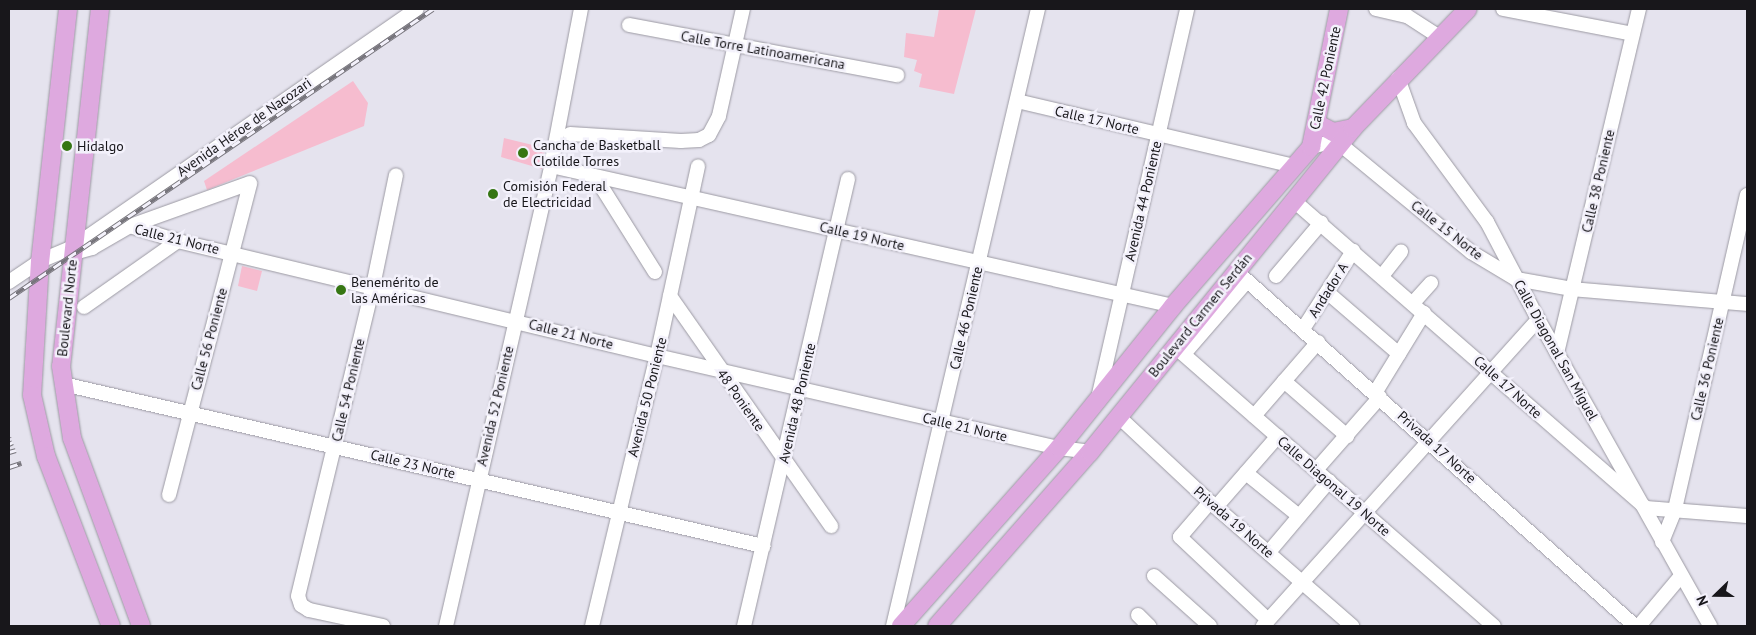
<!DOCTYPE html>
<meta charset="utf-8">
<style>
body{margin:0}
#map{position:relative;width:1756px;height:635px;overflow:hidden;background:#e5e3ee;font-family:"PT Sans",sans-serif}
div>[style]{position:absolute}
.green>*{inset:0;background:#f6bccf}
.roads{filter:drop-shadow(0 0 1px #9c9aa3) drop-shadow(0 0 1px #9c9aa3)}
.minor>*{height:14px;margin:-7px;padding:0 7px;transform-origin:7px;border-radius:7px;background:#fff}
.major>*{height:18px;margin:-9px;padding:0 9px;transform-origin:9px;border-radius:9px;background:#dea9df}
.rail>*{height:5px;margin-top:-2.5px;transform-origin:0;background:repeating-linear-gradient(90deg,#f3f1fb 0 9px,#77757c 0 18px);box-sizing:border-box;border-block:1px solid #77757c}
.dots>*{width:14px;height:14px;translate:-50% -50%;box-sizing:border-box;border:2px solid #f3f1fb;border-radius:50%}
span{translate:-50% -50%;white-space:nowrap;text-align:center;line-height:1.15;-webkit-text-stroke:5px #f3f1fb;paint-order:stroke}
.street-label{font-size:14px;color:#18171b}
.poi-label{font-size:14px;color:#18171b}
.left{translate:0 -50%;text-align:left}
.frame{position:absolute;inset:0;border:10px solid #18171b;pointer-events:none}
.north{position:absolute;left:1691px;top:570px;width:50px;height:50px;-webkit-text-stroke:4px #f3f1fb;paint-order:stroke;rotate:248deg;font-size:14px;font-weight:700;line-height:20px;text-align:center;color:#18171b}
.north::after{content:'';display:block;margin:auto;width:18px;height:22px;background:#18171b;clip-path:polygon(50% 0,100% 100%,50% 72%,0 100%)}
</style>
<div id="map">
<div class="green">
<div style="clip-path:polygon(939px 9px,976px 9px,954px 94px,919px 87px,922px 74px,914px 71px,917px 60px,904px 57px,906px 33px,934px 37px)"></div>
<div style="clip-path:polygon(353px 81px,368px 103px,364px 126px,207px 190px,204px 181px)"></div>
<div style="clip-path:polygon(504px 138px,545px 148px,542px 169px,501px 157px)"></div>
<div style="clip-path:polygon(242px 266px,262px 271px,257px 291px,238px 286px)"></div>
</div>
<div class="roads">
<div class="minor">
<div style="left:1376px;top:9px;width:32px;rotate:13deg"></div>
<div style="left:1407px;top:16px;width:38px;rotate:33deg"></div>
<div style="left:1503px;top:9px;width:132px;rotate:10.9deg"></div>
<div style="left:629px;top:25px;width:273px;rotate:10.6deg"></div>
<div style="left:1398px;top:78px;width:48px;rotate:70.4deg"></div>
<div style="left:1414px;top:123px;width:123px;rotate:53.6deg"></div>
<div style="left:1487px;top:222px;width:110px;rotate:62.3deg"></div>
<div style="left:1538px;top:319px;width:352px;rotate:60.7deg"></div>
<div style="left:1017px;top:101px;width:285px;rotate:13.2deg"></div>
<div style="left:570px;top:134px;width:111px;rotate:3.6deg"></div>
<div style="left:681px;top:141px;width:18px;rotate:-3deg"></div>
<div style="left:699px;top:140px;width:11px;rotate:-27deg"></div>
<div style="left:709px;top:135px;width:21px;rotate:-62deg"></div>
<div style="left:719px;top:116px;width:110px;rotate:-77.4deg"></div>
<div style="left:1311px;top:147px;width:21px;rotate:-14deg"></div>
<div style="left:1331px;top:142px;width:9px;rotate:13deg"></div>
<div style="left:1340px;top:144px;width:170px;rotate:39.5deg"></div>
<div style="left:1471px;top:252px;width:52px;rotate:31deg"></div>
<div style="left:1516px;top:279px;width:57px;rotate:10.1deg"></div>
<div style="left:1572px;top:289px;width:176px;rotate:4.9deg"></div>
<div style="left:551px;top:166px;width:638px;rotate:12.68deg"></div>
<div style="left:596px;top:178px;width:111px;rotate:57.9deg"></div>
<div style="left:1293px;top:200px;width:468px;rotate:41.1deg"></div>
<div style="left:1646px;top:508px;width:101px;rotate:4.5deg"></div>
<div style="left:130px;top:226px;width:50px;rotate:17.4deg"></div>
<div style="left:178px;top:241px;width:493px;rotate:13.5deg"></div>
<div style="left:657px;top:356px;width:412px;rotate:12.9deg"></div>
<div style="left:1059px;top:448px;width:31px;rotate:7deg"></div>
<div style="left:70px;top:254px;width:23px;rotate:-15deg"></div>
<div style="left:92px;top:248px;width:44px;rotate:-30.1deg"></div>
<div style="left:130px;top:226px;width:127px;rotate:-19.7deg"></div>
<div style="left:1236px;top:271px;width:534px;rotate:41.66deg"></div>
<div style="left:1276px;top:276px;width:70px;rotate:-49.7deg"></div>
<div style="left:1382px;top:276px;width:31px;rotate:-52deg"></div>
<div style="left:9px;top:282px;width:37px;rotate:-34deg"></div>
<div style="left:40px;top:261px;width:36px;rotate:-23deg"></div>
<div style="left:73px;top:247px;width:418px;rotate:-34.7deg"></div>
<div style="left:1327px;top:292px;width:95px;rotate:40.7deg"></div>
<div style="left:670px;top:296px;width:281px;rotate:55deg"></div>
<div style="left:1413px;top:303px;width:27px;rotate:-48deg"></div>
<div style="left:84px;top:307px;width:115px;rotate:-35.1deg"></div>
<div style="left:1303px;top:329px;width:93px;rotate:-57.3deg"></div>
<div style="left:1174px;top:346px;width:425px;rotate:41.2deg"></div>
<div style="left:1557px;top:353px;width:354px;rotate:-76.6deg"></div>
<div style="left:1184px;top:354px;width:96px;rotate:-49.2deg"></div>
<div style="left:1284px;top:381px;width:84px;rotate:41.1deg"></div>
<div style="left:63px;top:384px;width:719px;rotate:13.03deg"></div>
<div style="left:1375px;top:393px;width:94px;rotate:-58.5deg"></div>
<div style="left:1099px;top:394px;width:395px;rotate:-77.1deg"></div>
<div style="left:1118px;top:416px;width:126px;rotate:43.1deg"></div>
<div style="left:1210px;top:502px;width:189px;rotate:41.1deg"></div>
<div style="left:1254px;top:416px;width:98px;rotate:-49.1deg"></div>
<div style="left:1316px;top:470px;width:97px;rotate:-48.8deg"></div>
<div style="left:1246px;top:473px;width:68px;rotate:39.1deg"></div>
<div style="left:169px;top:495px;width:322px;rotate:-75.4deg"></div>
<div style="left:1210px;top:502px;width:46px;rotate:130.6deg"></div>
<div style="left:1180px;top:537px;width:121px;rotate:43.3deg"></div>
<div style="left:1216px;top:507px;width:94px;rotate:-48.9deg"></div>
<div style="left:1662px;top:542px;width:35px;rotate:-68deg"></div>
<div style="left:1675px;top:509px;width:322px;rotate:-77.1deg"></div>
<div style="left:1269px;top:552px;width:93px;rotate:-49.8deg"></div>
<div style="left:1154px;top:576px;width:75px;rotate:41.8deg"></div>
<div style="left:1138px;top:615px;width:16px;rotate:45deg"></div>
<div style="left:383px;top:626px;width:76px;rotate:-167.8deg"></div>
<div style="left:309px;top:610px;width:9px;rotate:-148deg"></div>
<div style="left:301px;top:605px;width:9px;rotate:-108deg"></div>
<div style="left:298px;top:596px;width:319px;rotate:-76.4deg"></div>
<div style="left:373px;top:286px;width:113px;rotate:-78.3deg"></div>
<div style="left:446px;top:626px;width:472px;rotate:-77.1deg"></div>
<div style="left:551px;top:166px;width:160px;rotate:-79.2deg"></div>
<div style="left:592px;top:626px;width:278px;rotate:-76.5deg"></div>
<div style="left:657px;top:356px;width:194px;rotate:-77.8deg"></div>
<div style="left:744px;top:626px;width:459px;rotate:-76.9deg"></div>
<div style="left:893px;top:626px;width:634px;rotate:-76.78deg"></div>
<div style="left:1263px;top:626px;width:412px;rotate:-48.1deg"></div>
<div style="left:1639px;top:626px;width:65px;rotate:-50deg"></div>
</div>
<div class="major">
<div style="left:68px;top:9px;width:254px;rotate:96.3deg"></div>
<div style="left:40px;top:261px;width:134px;rotate:93.4deg"></div>
<div style="left:32px;top:395px;width:63px;rotate:77.1deg"></div>
<div style="left:46px;top:456px;width:182px;rotate:69.1deg"></div>
<div style="left:100px;top:9px;width:359px;rotate:96.2deg"></div>
<div style="left:61px;top:366px;width:73px;rotate:81.3deg"></div>
<div style="left:72px;top:438px;width:200px;rotate:69.8deg"></div>
<div style="left:1316px;top:123px;width:19px;rotate:28deg"></div>
<div style="left:1333px;top:132px;width:20px;rotate:-11deg"></div>
<div style="left:901px;top:626px;width:238px;rotate:-48.4deg"></div>
<div style="left:1059px;top:448px;width:182px;rotate:-51.2deg"></div>
<div style="left:1173px;top:306px;width:211px;rotate:-49deg"></div>
<div style="left:1311px;top:147px;width:141px;rotate:-78.5deg"></div>
<div style="left:937px;top:626px;width:232px;rotate:-48.7deg"></div>
<div style="left:1090px;top:452px;width:417px;rotate:-50.9deg"></div>
<div style="left:1353px;top:128px;width:165px;rotate:-46deg"></div>
</div>
</div>
<div class="rail">
<div style="left:9px;top:298px;width:513px;rotate:-34.28deg"></div>
<div style="left:9px;top:436px;width:1px;rotate:-45deg"></div>
<div style="left:9px;top:444px;width:4px;rotate:-27deg"></div>
<div style="left:9px;top:452px;width:7px;rotate:-16deg"></div>
<div style="left:9px;top:467px;width:13px;rotate:-18deg"></div>
</div>
<div class="dots">
<div style="left:67px;top:146px;background:#367613"></div>
<div style="left:523px;top:153px;background:#367613"></div>
<div style="left:493px;top:194px;background:#367613"></div>
<div style="left:341px;top:290px;background:#367613"></div>
</div>
<div class="street-label">
<span style="left:763px;top:50px;rotate:10deg">Calle Torre Latinoamericana</span>
<span style="left:1325px;top:78px;rotate:-78deg">Calle 42 Poniente</span>
<span style="left:1097px;top:120px;rotate:13deg">Calle 17 Norte</span>
<span style="left:244px;top:127px;rotate:-35deg">Avenida Héroe de Nacozari</span>
<span style="left:1598px;top:181px;rotate:-77deg">Calle 38 Poniente</span>
<span style="left:1143px;top:201px;rotate:-77deg">Avenida 44 Poniente</span>
<span style="left:1447px;top:230px;rotate:38deg">Calle 15 Norte</span>
<span style="left:862px;top:236px;rotate:13deg">Calle 19 Norte</span>
<span style="left:177px;top:239px;rotate:14deg">Calle 21 Norte</span>
<span style="left:1328px;top:290px;rotate:-58deg">Andador A</span>
<span style="left:67px;top:308px;rotate:-84deg">Boulevard Norte</span>
<span style="left:1200px;top:315px;rotate:-51deg">Boulevard Carmen Serdán</span>
<span style="left:966px;top:318px;rotate:-77deg">Calle 46 Poniente</span>
<span style="left:571px;top:334px;rotate:14deg">Calle 21 Norte</span>
<span style="left:209px;top:339px;rotate:-75deg">Calle 56 Poniente</span>
<span style="left:1556px;top:350px;rotate:61deg">Calle Diagonal San Miguel</span>
<span style="left:1707px;top:369px;rotate:-77deg">Calle 36 Poniente</span>
<span style="left:1508px;top:387px;rotate:42deg">Calle 17 Norte</span>
<span style="left:348px;top:390px;rotate:-77deg">Calle 54 Poniente</span>
<span style="left:647px;top:397px;rotate:-76deg">Avenida 50 Poniente</span>
<span style="left:741px;top:400px;rotate:55deg">48 Poniente</span>
<span style="left:797px;top:403px;rotate:-77deg">Avenida 48 Poniente</span>
<span style="left:495px;top:406px;rotate:-77deg">Avenida 52 Poniente</span>
<span style="left:965px;top:427px;rotate:13deg">Calle 21 Norte</span>
<span style="left:1437px;top:447px;rotate:42deg">Privada 17 Norte</span>
<span style="left:413px;top:464px;rotate:13deg">Calle 23 Norte</span>
<span style="left:1334px;top:486px;rotate:41deg">Calle Diagonal 19 Norte</span>
<span style="left:1234px;top:522px;rotate:41deg">Privada 19 Norte</span>
</div>
<div class="poi-label">
<span class="left" style="left:533px;top:153px">Cancha de Basketball<br>Clotilde Torres</span>
<span class="left" style="left:77px;top:146px">Hidalgo</span>
<span class="left" style="left:503px;top:194px">Comisión Federal<br>de Electricidad</span>
<span class="left" style="left:351px;top:290px">Benemérito de<br>las Américas</span>
</div>
<div class="frame"></div>
<div class="north">N</div>
</div>
